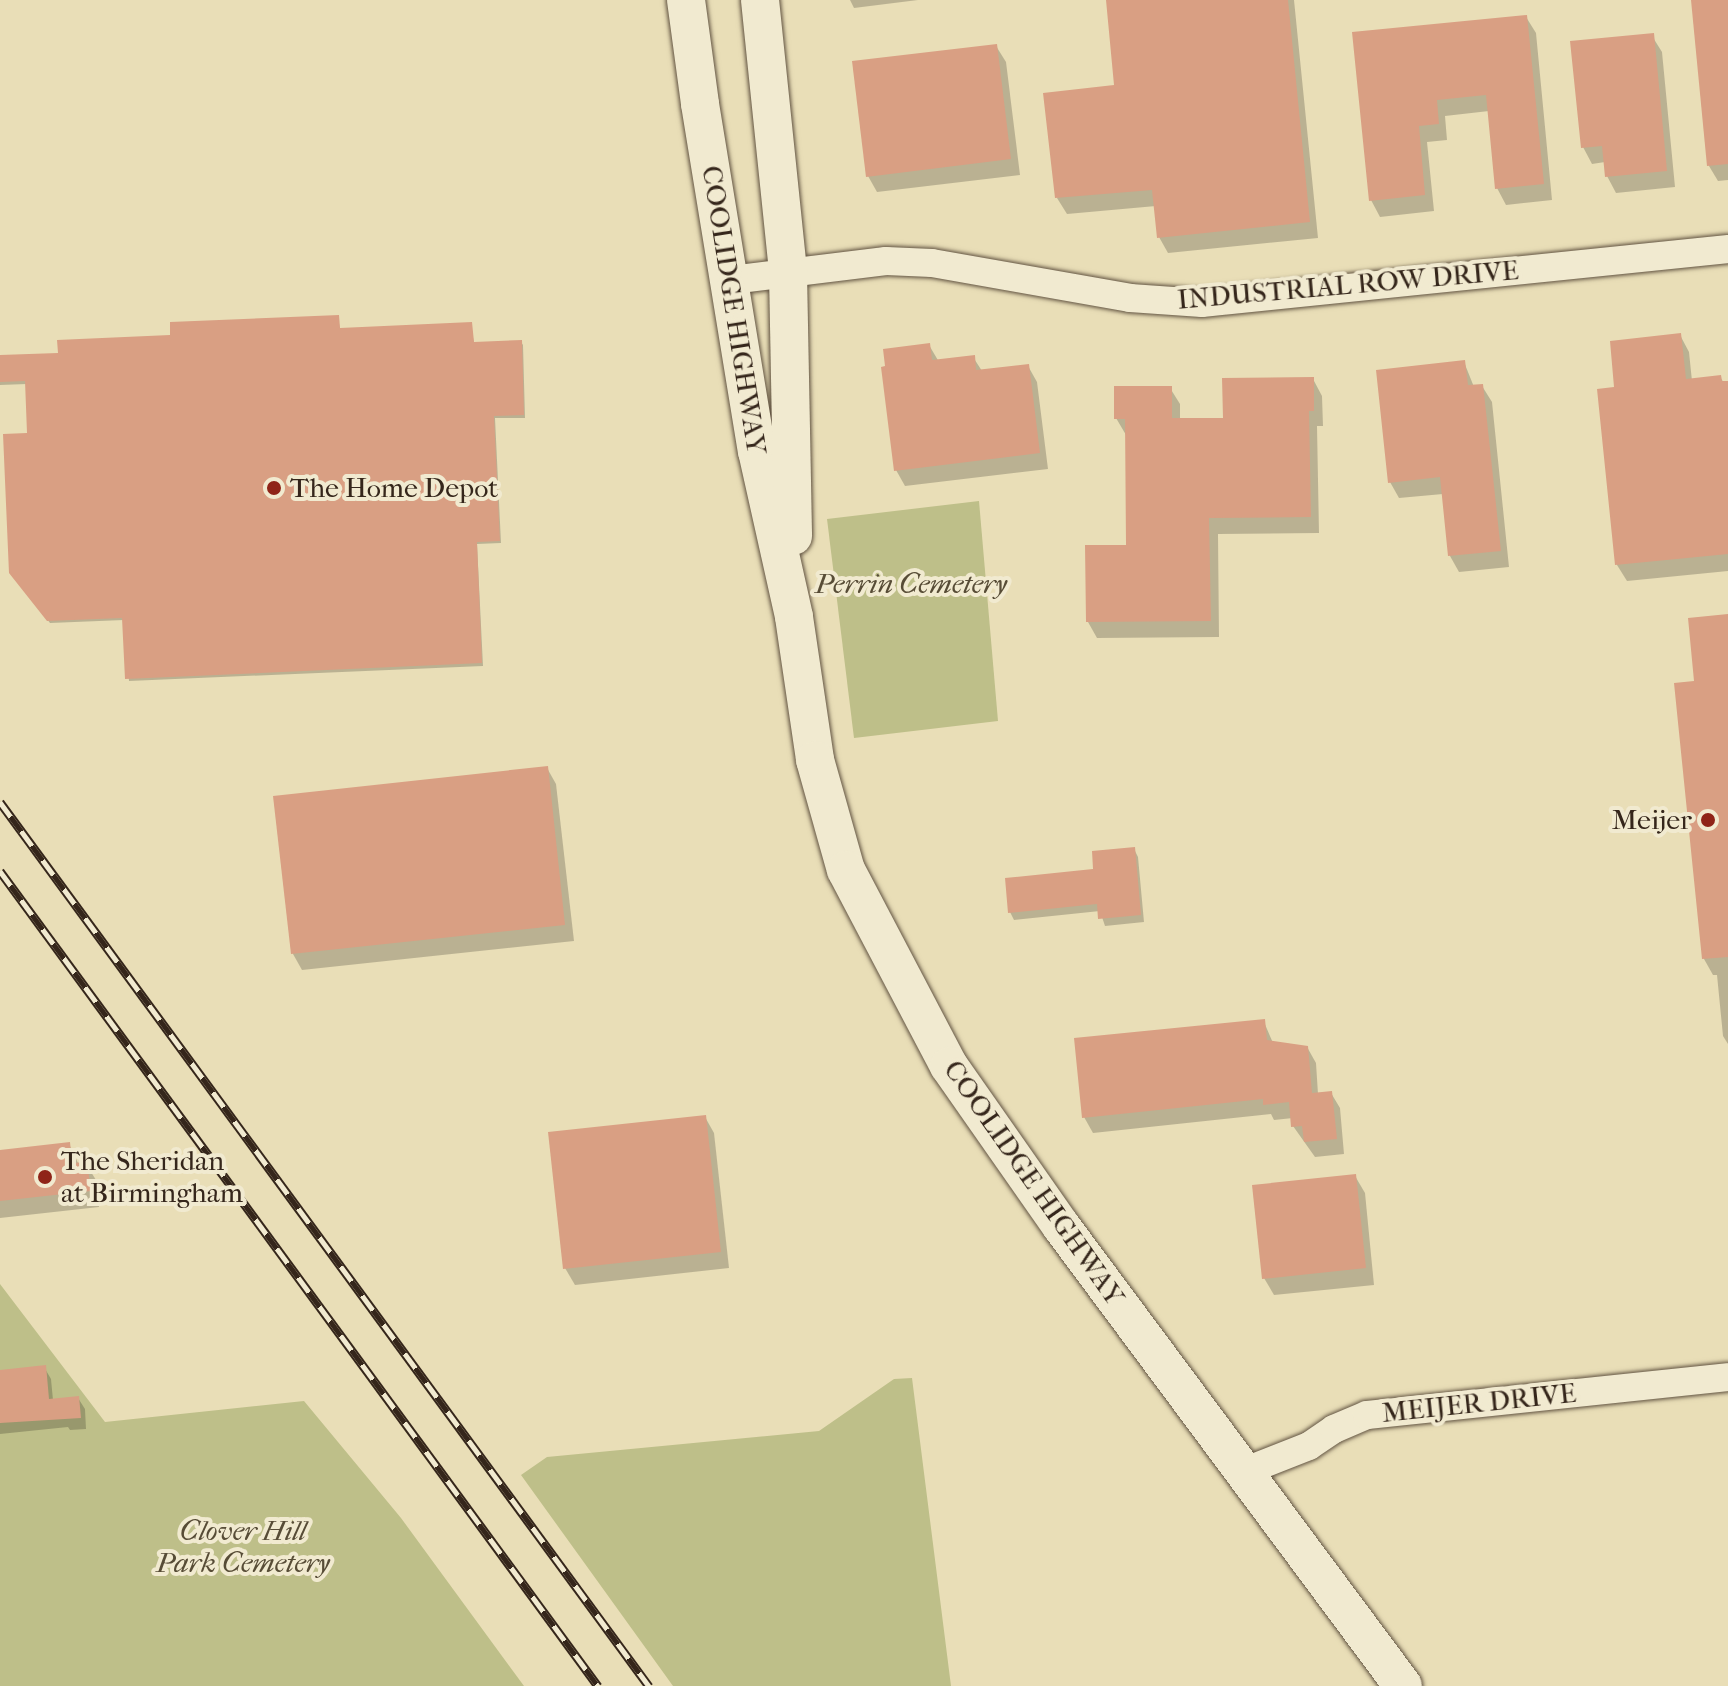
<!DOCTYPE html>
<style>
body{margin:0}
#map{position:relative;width:1728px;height:1686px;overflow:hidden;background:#e9deb7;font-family:"IM FELL French Canon",serif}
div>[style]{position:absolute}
.green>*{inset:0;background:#bebf89}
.shadow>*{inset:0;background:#0003}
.building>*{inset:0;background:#d99f83}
.roads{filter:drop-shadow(0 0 2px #625442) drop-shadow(0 0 2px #625442)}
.minor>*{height:28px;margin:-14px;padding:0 14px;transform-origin:14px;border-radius:14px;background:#f1ead0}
.secondary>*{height:38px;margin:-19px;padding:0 19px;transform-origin:19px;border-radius:19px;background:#f1ead0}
.rail>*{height:9px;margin-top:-4.5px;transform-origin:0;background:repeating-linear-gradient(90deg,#f1ead0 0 18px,#35261b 0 36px);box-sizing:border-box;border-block:2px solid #35261b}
.dots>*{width:22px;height:22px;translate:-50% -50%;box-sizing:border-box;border:4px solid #f1ead0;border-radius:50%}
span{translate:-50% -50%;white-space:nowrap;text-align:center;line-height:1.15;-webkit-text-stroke:8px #f1ead0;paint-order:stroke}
.street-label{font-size:28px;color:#35261b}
.poi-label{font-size:28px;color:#35261b}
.left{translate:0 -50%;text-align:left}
.right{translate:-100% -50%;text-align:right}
.park-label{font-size:28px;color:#574c36;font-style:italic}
</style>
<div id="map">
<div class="green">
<div style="clip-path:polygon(979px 501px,998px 721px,854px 738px,827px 519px)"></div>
<div style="clip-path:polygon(0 1284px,105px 1422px,304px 1401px,401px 1518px,524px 1686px,0 1686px)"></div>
<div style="clip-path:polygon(912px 1378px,951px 1686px,673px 1686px,521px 1475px,547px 1457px,819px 1431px,894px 1379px)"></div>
</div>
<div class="shadow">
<div style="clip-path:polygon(850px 0,918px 0,854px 8px)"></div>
<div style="clip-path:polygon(1108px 0,1294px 0,1318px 238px,1168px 253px,1159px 237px,1156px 206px,1067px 214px,1057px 198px,1116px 87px)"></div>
<div style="clip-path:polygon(1705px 0,1728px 0,1728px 180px,1718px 181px,1709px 166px)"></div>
<div style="clip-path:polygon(1526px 17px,1536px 33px,1552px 200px,1506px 205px,1497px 188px,1489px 111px,1445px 116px,1447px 140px,1427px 142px,1434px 211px,1380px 217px,1371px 200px,1354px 34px)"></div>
<div style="clip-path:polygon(1652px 36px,1662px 52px,1675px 187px,1616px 193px,1607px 176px,1605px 162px,1592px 164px,1583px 147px)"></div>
<div style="clip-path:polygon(996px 46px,1006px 62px,1020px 175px,877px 192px,868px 176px)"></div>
<div style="clip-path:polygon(338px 317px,340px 330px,471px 324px,474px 344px,521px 342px,523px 345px,525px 418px,495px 418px,501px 543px,477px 544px,483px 666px,129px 681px,124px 620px,50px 623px,14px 576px,30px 435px,27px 384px,0 385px,0 357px,60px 355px)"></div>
<div style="clip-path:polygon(1680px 335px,1689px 352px,1692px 381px,1720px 377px,1724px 383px,1728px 383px,1728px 571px,1627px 581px,1617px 565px,1599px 390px,1617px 388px)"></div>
<div style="clip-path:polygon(929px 345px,939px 362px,973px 357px,982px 371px,1028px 366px,1037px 382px,1048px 469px,905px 486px,896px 470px,888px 368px)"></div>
<div style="clip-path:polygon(1464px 362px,1474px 387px,1482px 386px,1492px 402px,1509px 567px,1459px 572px,1450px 556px,1443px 494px,1399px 498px,1390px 482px)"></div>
<div style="clip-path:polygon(1313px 379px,1322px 396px,1323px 426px,1317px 426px,1319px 533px,1218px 534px,1219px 637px,1097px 638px,1088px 622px,1128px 547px,1126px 435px,1116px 418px,1170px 388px,1180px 404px,1180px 420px,1225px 420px)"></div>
<div style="clip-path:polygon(1728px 616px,1728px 1044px,1723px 1036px,1717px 975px,1713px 975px,1704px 959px,1697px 683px)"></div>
<div style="clip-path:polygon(547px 768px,556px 784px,574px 941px,302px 970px,293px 954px,275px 798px)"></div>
<div style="clip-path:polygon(1134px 849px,1138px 857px,1144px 922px,1105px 926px,1100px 911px,1014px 920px,1010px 912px)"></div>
<div style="clip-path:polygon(1264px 1022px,1273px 1043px,1307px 1047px,1316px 1063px,1318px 1094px,1331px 1093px,1340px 1108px,1344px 1154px,1315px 1157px,1293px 1126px,1293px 1118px,1274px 1120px,1271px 1114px,1093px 1133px,1084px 1117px)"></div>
<div style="clip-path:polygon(705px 1117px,714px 1133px,729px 1268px,575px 1285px,565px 1268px)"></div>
<div style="clip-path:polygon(69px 1144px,79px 1165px,86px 1164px,96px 1180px,99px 1207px,0 1218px,0 1152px)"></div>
<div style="clip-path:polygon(1355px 1176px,1365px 1193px,1374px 1285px,1274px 1295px,1264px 1278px)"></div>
<div style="clip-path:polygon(44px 1367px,51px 1379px,53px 1400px,78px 1398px,85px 1409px,86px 1429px,70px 1430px,68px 1427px,0 1434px,0 1372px)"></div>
</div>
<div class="building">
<div style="clip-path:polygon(1106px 0,1288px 0,1310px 222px,1157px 238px,1152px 190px,1055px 198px,1043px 93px,1114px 85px)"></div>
<div style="clip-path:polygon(1691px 0,1728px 0,1728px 164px,1707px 166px)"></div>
<div style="clip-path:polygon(1527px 15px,1544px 184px,1495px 189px,1486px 95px,1437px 100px,1439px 124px,1419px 126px,1425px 195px,1369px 201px,1352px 32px)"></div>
<div style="clip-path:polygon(1654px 33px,1667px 171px,1605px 177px,1602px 146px,1581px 148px,1570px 41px)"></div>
<div style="clip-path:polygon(997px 44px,1011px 159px,866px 177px,852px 61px)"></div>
<div style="clip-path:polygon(339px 315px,340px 328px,472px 322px,474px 342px,522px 340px,524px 415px,494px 416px,500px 541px,477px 542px,482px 663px,125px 679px,122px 618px,47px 621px,9px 573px,3px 434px,27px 433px,25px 381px,0 382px,0 355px,58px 353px,57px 340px,170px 335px,170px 322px)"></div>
<div style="clip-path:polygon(1681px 333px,1686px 379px,1721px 375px,1722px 381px,1728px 381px,1728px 554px,1615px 565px,1597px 389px,1614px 387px,1610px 341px)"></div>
<div style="clip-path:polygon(930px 343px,932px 360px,975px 355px,976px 370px,1029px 364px,1040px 453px,894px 471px,881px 367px,885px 366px,883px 349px)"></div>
<div style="clip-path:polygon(1465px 360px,1468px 385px,1483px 384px,1501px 551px,1448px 556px,1440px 477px,1388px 483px,1376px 370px)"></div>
<div style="clip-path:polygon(1314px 377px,1314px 411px,1309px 411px,1311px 517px,1209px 518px,1211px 621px,1086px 622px,1085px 545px,1126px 545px,1125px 419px,1114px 419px,1114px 386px,1172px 386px,1172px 418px,1223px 418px,1222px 378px)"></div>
<div style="clip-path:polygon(1728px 614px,1728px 957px,1702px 959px,1674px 683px,1694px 681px,1688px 618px)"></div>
<div style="clip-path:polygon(548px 766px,565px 925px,291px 954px,273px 796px)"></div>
<div style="clip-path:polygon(1135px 847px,1141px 915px,1098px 919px,1097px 904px,1008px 913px,1005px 878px,1093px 869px,1092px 851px)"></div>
<div style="clip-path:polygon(1265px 1019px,1267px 1040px,1308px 1046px,1312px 1093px,1332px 1091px,1337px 1139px,1304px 1142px,1302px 1126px,1291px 1127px,1289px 1102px,1263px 1105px,1263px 1099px,1082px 1118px,1074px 1038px)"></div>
<div style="clip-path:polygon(706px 1115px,721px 1252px,563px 1269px,548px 1132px)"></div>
<div style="clip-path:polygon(70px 1142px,72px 1163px,87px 1162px,91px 1191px,0 1201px,0 1150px)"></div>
<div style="clip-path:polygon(1356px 1174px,1366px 1268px,1262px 1279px,1252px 1185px)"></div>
<div style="clip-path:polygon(46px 1365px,49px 1399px,79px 1396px,81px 1418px,0 1423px,0 1370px)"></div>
</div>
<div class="roads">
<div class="minor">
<div style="left:731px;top:280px;width:156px;rotate:-7deg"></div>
<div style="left:886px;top:261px;width:46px;rotate:2.5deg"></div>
<div style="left:932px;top:263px;width:201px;rotate:10deg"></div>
<div style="left:1130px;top:298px;width:72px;rotate:4deg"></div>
<div style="left:1202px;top:303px;width:529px;rotate:-5.86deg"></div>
<div style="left:1243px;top:1472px;width:71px;rotate:-21.5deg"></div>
<div style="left:1309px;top:1446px;width:30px;rotate:-34deg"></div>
<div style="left:1334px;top:1429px;width:36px;rotate:-23deg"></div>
<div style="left:1367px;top:1415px;width:363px;rotate:-6deg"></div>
</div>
<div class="secondary">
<div style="left:686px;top:0;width:105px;rotate:82.3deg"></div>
<div style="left:700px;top:104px;width:352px;rotate:80.7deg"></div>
<div style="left:757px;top:451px;width:170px;rotate:77.4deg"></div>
<div style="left:794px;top:617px;width:145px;rotate:81.6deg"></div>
<div style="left:815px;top:760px;width:114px;rotate:74.3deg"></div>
<div style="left:846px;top:870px;width:221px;rotate:62.3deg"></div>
<div style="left:949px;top:1066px;width:195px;rotate:55deg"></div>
<div style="left:1061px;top:1226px;width:573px;rotate:53.37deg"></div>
<div style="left:760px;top:0;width:274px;rotate:84.1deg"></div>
<div style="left:788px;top:273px;width:263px;rotate:88.9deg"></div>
</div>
</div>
<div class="rail">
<div style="left:0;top:802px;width:1097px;rotate:53.72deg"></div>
<div style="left:0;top:871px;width:1011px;rotate:53.73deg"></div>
</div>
<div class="dots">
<div style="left:274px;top:488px;background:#8f2418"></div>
<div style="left:1708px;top:820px;background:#8f2418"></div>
<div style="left:45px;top:1177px;background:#8f2418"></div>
</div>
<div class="street-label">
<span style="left:1348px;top:285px;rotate:-5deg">INDUSTRIAL ROW DRIVE</span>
<span style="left:734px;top:310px;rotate:81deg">COOLIDGE HIGHWAY</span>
<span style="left:1034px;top:1183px;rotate:55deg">COOLIDGE HIGHWAY</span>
<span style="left:1479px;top:1403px;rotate:-6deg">MEIJER DRIVE</span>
</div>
<div class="poi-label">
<span class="left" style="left:290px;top:488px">The Home Depot</span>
<span class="right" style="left:1692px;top:820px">Meijer</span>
<span class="left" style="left:61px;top:1177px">The Sheridan<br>at Birmingham</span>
</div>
<div class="park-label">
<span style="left:911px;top:584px">Perrin Cemetery</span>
<span style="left:243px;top:1547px">Clover Hill<br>Park Cemetery</span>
</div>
</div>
